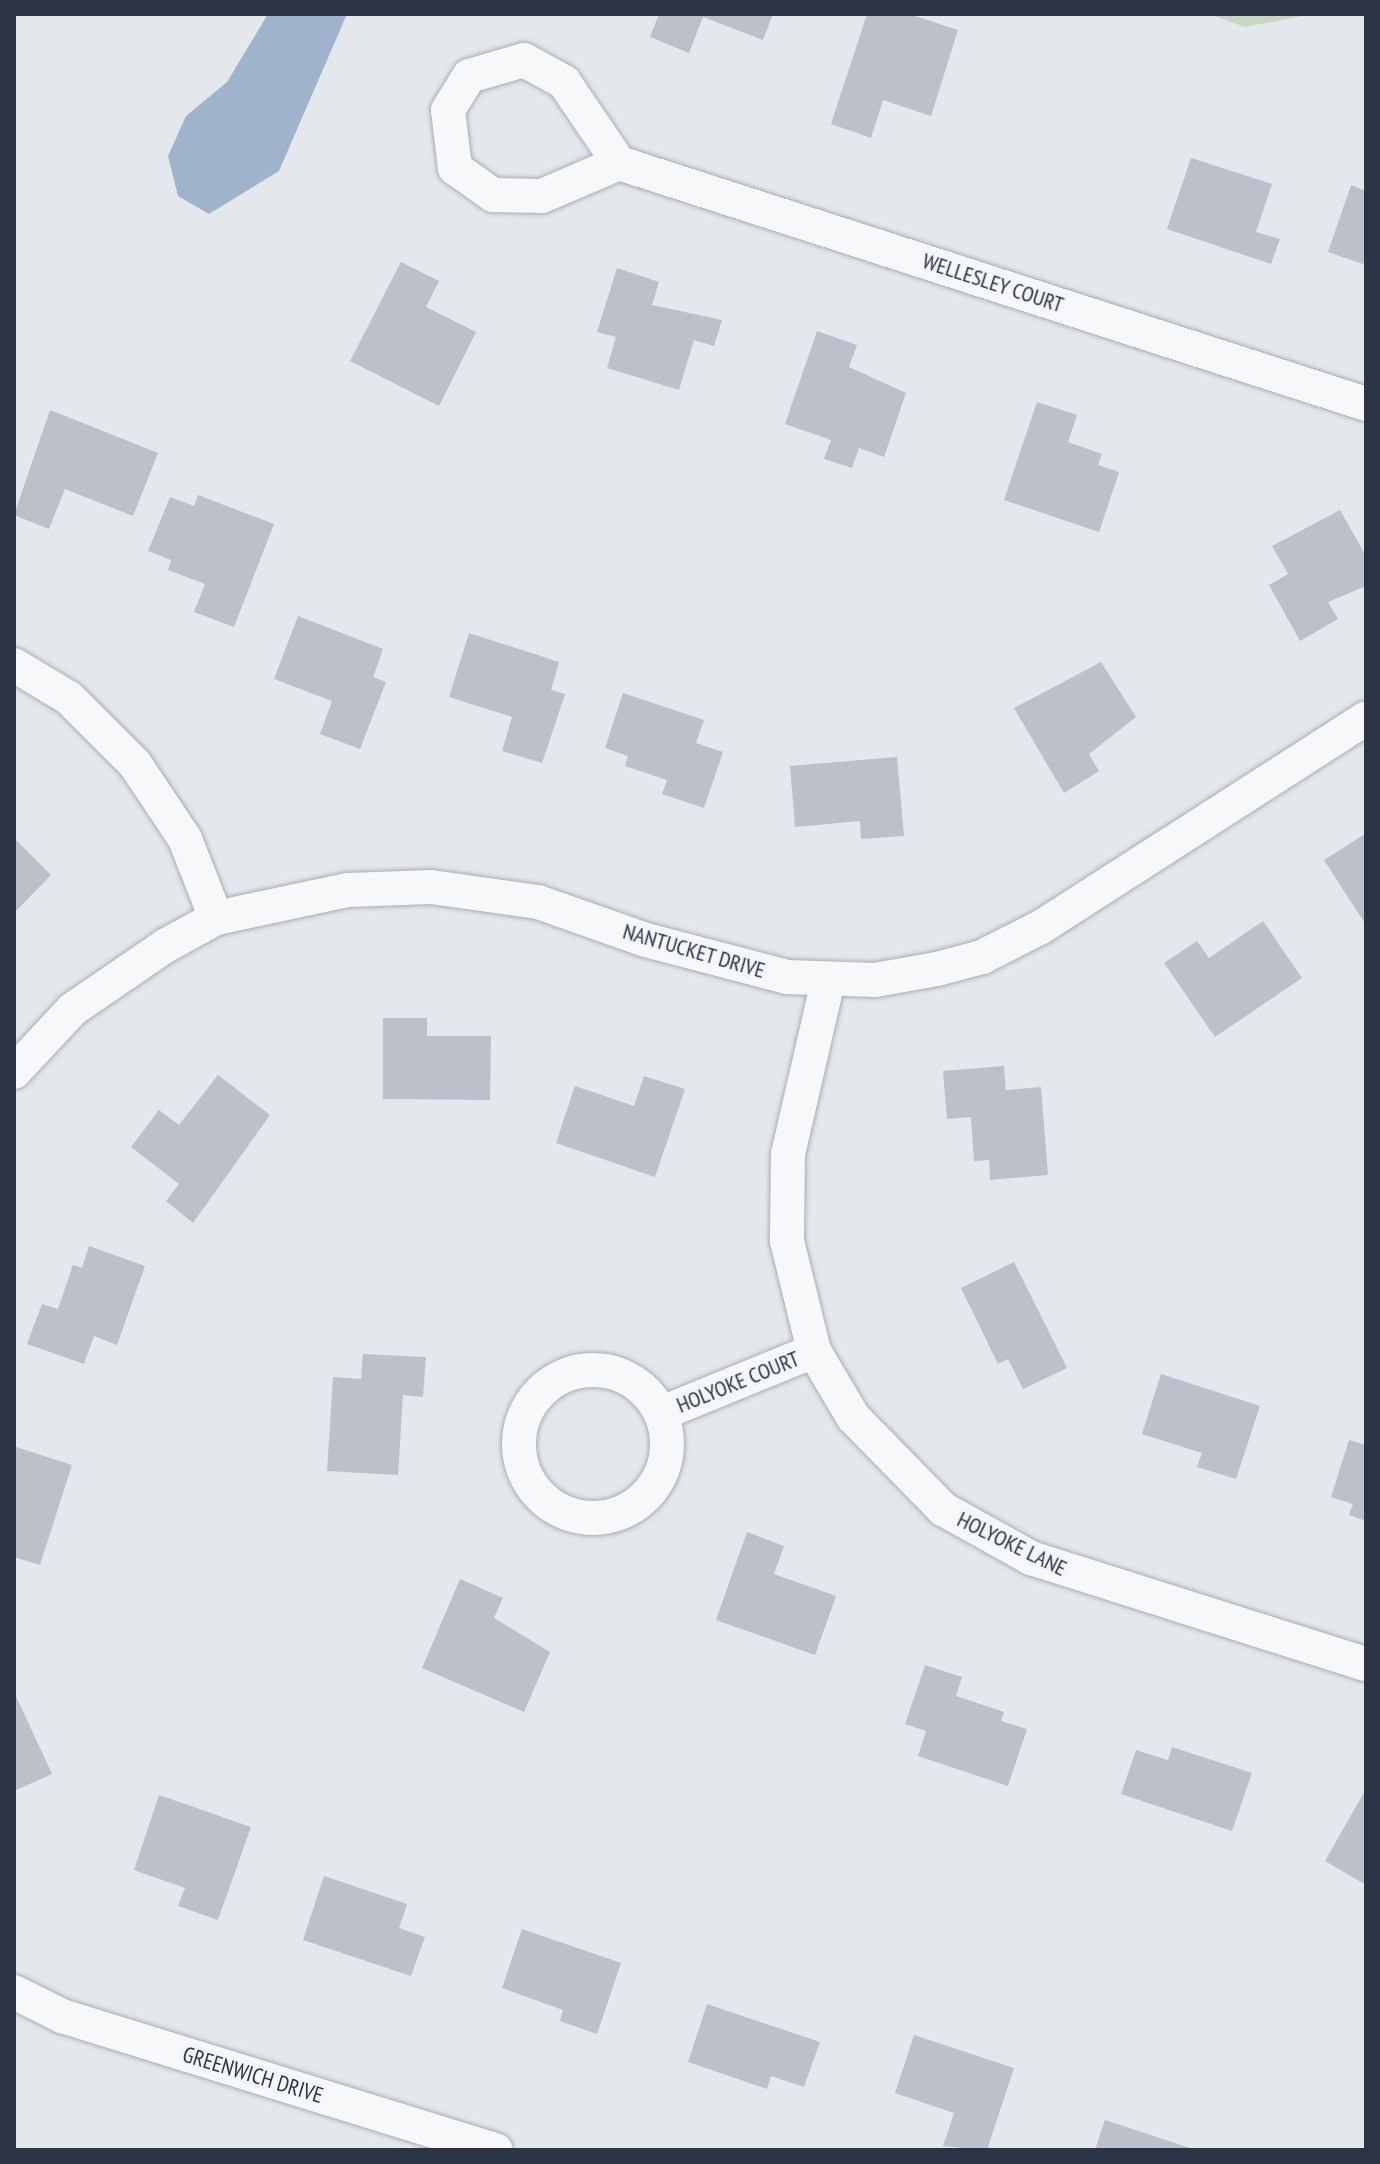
<!DOCTYPE html>
<style>
body{margin:0}
#map{position:relative;width:1380px;height:2164px;overflow:hidden;background:#e4e7ec;font-family:"PT Sans Narrow",sans-serif}
div>[style]{position:absolute}
.green>*{inset:0;background:#c9d6c5}
.water>*{inset:0;background:#9fb4cc}
.building>*{inset:0;background:#bbc0ca}
.roads{filter:drop-shadow(0 0 2px #a9aeb7) drop-shadow(0 0 2px #a9aeb7)}
.minor>*{height:34px;margin:-17px;padding:0 17px;transform-origin:17px;border-radius:17px;background:#f7f8fa}
.minor>.ring{margin:-17px;padding:0;box-sizing:content-box;background:none;border:34px solid #f7f8fa;border-radius:50%}
span{translate:-50% -50%;white-space:nowrap;text-align:center;line-height:1.15;-webkit-text-stroke:7px #f4f6f9;paint-order:stroke}
.street-label{font-size:22px;color:#2b3445}
.frame{position:absolute;inset:0;border:16px solid #2b3445;pointer-events:none}
</style>
<div id="map">
<div class="green">
<div style="clip-path:polygon(1208px 14px,1313px 14px,1245px 27px)"></div>
</div>
<div class="water">
<div style="clip-path:polygon(268px 14px,347px 14px,279px 171px,209px 214px,178px 196px,168px 156px,186px 116px,227px 82px)"></div>
</div>
<div class="building">
<div style="clip-path:polygon(659px 14px,773px 14px,763px 40px,703px 17px,689px 53px,650px 37px)"></div>
<div style="clip-path:polygon(867px 14px,909px 14px,958px 30px,931px 116px,883px 100px,871px 138px,831px 124px)"></div>
<div style="clip-path:polygon(1191px 158px,1272px 184px,1256px 232px,1280px 239px,1271px 264px,1167px 229px)"></div>
<div style="clip-path:polygon(1351px 185px,1366px 191px,1366px 265px,1328px 252px)"></div>
<div style="clip-path:polygon(401px 262px,439px 281px,426px 307px,476px 332px,439px 406px,350px 361px)"></div>
<div style="clip-path:polygon(617px 268px,659px 282px,652px 305px,722px 320px,714px 346px,694px 340px,679px 390px,607px 368px,616px 337px,597px 332px)"></div>
<div style="clip-path:polygon(817px 331px,857px 345px,849px 367px,906px 393px,884px 457px,859px 448px,852px 468px,824px 459px,831px 440px,785px 424px)"></div>
<div style="clip-path:polygon(1037px 402px,1077px 415px,1068px 442px,1102px 454px,1098px 465px,1119px 472px,1099px 532px,1004px 500px)"></div>
<div style="clip-path:polygon(50px 410px,158px 453px,133px 516px,65px 489px,49px 529px,14px 515px)"></div>
<div style="clip-path:polygon(198px 495px,274px 524px,234px 627px,194px 612px,205px 584px,168px 570px,171px 560px,148px 551px,170px 497px,194px 506px)"></div>
<div style="clip-path:polygon(1340px 510px,1366px 556px,1366px 586px,1328px 602px,1338px 619px,1300px 641px,1269px 585px,1288px 574px,1272px 546px)"></div>
<div style="clip-path:polygon(298px 616px,383px 649px,373px 677px,386px 682px,360px 749px,320px 734px,332px 701px,274px 679px)"></div>
<div style="clip-path:polygon(469px 633px,559px 662px,551px 690px,565px 694px,542px 763px,502px 751px,512px 717px,449px 697px)"></div>
<div style="clip-path:polygon(1101px 662px,1136px 717px,1089px 754px,1099px 771px,1064px 793px,1014px 708px)"></div>
<div style="clip-path:polygon(623px 693px,704px 720px,696px 743px,723px 752px,704px 808px,662px 794px,667px 780px,625px 766px,628px 756px,605px 748px)"></div>
<div style="clip-path:polygon(897px 757px,904px 836px,861px 839px,860px 821px,795px 827px,790px 766px)"></div>
<div style="clip-path:polygon(1363px 835px,1366px 839px,1366px 925px,1324px 860px)"></div>
<div style="clip-path:polygon(14px 838px,51px 875px,14px 913px)"></div>
<div style="clip-path:polygon(1263px 921px,1302px 978px,1215px 1037px,1164px 963px,1197px 941px,1209px 958px)"></div>
<div style="clip-path:polygon(383px 1018px,427px 1018px,427px 1036px,491px 1036px,490px 1100px,383px 1099px)"></div>
<div style="clip-path:polygon(1004px 1066px,1006px 1090px,1041px 1087px,1048px 1175px,990px 1180px,989px 1160px,974px 1161px,971px 1117px,947px 1119px,943px 1071px)"></div>
<div style="clip-path:polygon(218px 1075px,270px 1115px,193px 1223px,166px 1201px,179px 1184px,131px 1147px,159px 1110px,179px 1125px)"></div>
<div style="clip-path:polygon(644px 1076px,685px 1089px,655px 1177px,556px 1143px,575px 1086px,634px 1106px)"></div>
<div style="clip-path:polygon(89px 1246px,145px 1266px,117px 1345px,94px 1336px,84px 1364px,27px 1344px,42px 1304px,58px 1309px,73px 1265px,82px 1268px)"></div>
<div style="clip-path:polygon(1014px 1262px,1067px 1368px,1023px 1389px,1008px 1359px,998px 1364px,961px 1288px)"></div>
<div style="clip-path:polygon(363px 1354px,426px 1357px,423px 1397px,403px 1395px,398px 1475px,327px 1471px,333px 1377px,361px 1379px)"></div>
<div style="clip-path:polygon(1161px 1374px,1260px 1406px,1236px 1479px,1197px 1467px,1202px 1453px,1142px 1434px)"></div>
<div style="clip-path:polygon(1349px 1440px,1366px 1445px,1366px 1521px,1349px 1515px,1353px 1504px,1331px 1497px)"></div>
<div style="clip-path:polygon(16px 1447px,72px 1465px,40px 1565px,14px 1557px)"></div>
<div style="clip-path:polygon(747px 1532px,784px 1546px,774px 1574px,836px 1596px,815px 1655px,716px 1620px)"></div>
<div style="clip-path:polygon(460px 1579px,503px 1598px,494px 1618px,550px 1652px,524px 1712px,422px 1668px)"></div>
<div style="clip-path:polygon(925px 1665px,962px 1677px,956px 1696px,1004px 1712px,1001px 1721px,1027px 1729px,1008px 1786px,918px 1756px,926px 1731px,905px 1724px)"></div>
<div style="clip-path:polygon(14px 1692px,52px 1774px,14px 1791px)"></div>
<div style="clip-path:polygon(1172px 1747px,1252px 1773px,1232px 1831px,1121px 1794px,1136px 1750px,1168px 1760px)"></div>
<div style="clip-path:polygon(1366px 1789px,1366px 1885px,1325px 1861px)"></div>
<div style="clip-path:polygon(159px 1795px,251px 1827px,218px 1920px,178px 1906px,185px 1888px,134px 1870px)"></div>
<div style="clip-path:polygon(324px 1876px,407px 1904px,399px 1928px,425px 1937px,411px 1976px,303px 1940px)"></div>
<div style="clip-path:polygon(522px 1929px,621px 1963px,597px 2034px,560px 2021px,563px 2010px,502px 1988px)"></div>
<div style="clip-path:polygon(707px 2004px,820px 2042px,804px 2087px,771px 2076px,767px 2089px,688px 2062px)"></div>
<div style="clip-path:polygon(914px 2035px,1014px 2068px,987px 2150px,943px 2146px,954px 2113px,895px 2093px)"></div>
<div style="clip-path:polygon(1105px 2120px,1193px 2149px,1193px 2150px,1095px 2150px)"></div>
</div>
<div class="roads">
<div class="minor">
<div style="left:619px;top:163px;width:84px;rotate:156.8deg"></div>
<div style="left:542px;top:196px;width:49px;rotate:-178.8deg"></div>
<div style="left:493px;top:195px;width:47px;rotate:-144.6deg"></div>
<div style="left:455px;top:168px;width:58px;rotate:-96.9deg"></div>
<div style="left:448px;top:110px;width:40px;rotate:-58deg"></div>
<div style="left:469px;top:76px;width:57px;rotate:-16.2deg"></div>
<div style="left:524px;top:60px;width:46px;rotate:28.8deg"></div>
<div style="left:564px;top:82px;width:98px;rotate:55.8deg"></div>
<div style="left:619px;top:163px;width:785px;rotate:17.88deg"></div>
<div style="left:14px;top:665px;width:64px;rotate:31deg"></div>
<div style="left:69px;top:698px;width:93px;rotate:45deg"></div>
<div style="left:135px;top:764px;width:90px;rotate:56.3deg"></div>
<div style="left:185px;top:839px;width:85px;rotate:68.6deg"></div>
<div style="left:828px;top:981px;width:178px;rotate:103deg"></div>
<div style="left:788px;top:1154px;width:87px;rotate:90.7deg"></div>
<div style="left:787px;top:1241px;width:113px;rotate:76.2deg"></div>
<div style="left:814px;top:1351px;width:77px;rotate:59.4deg"></div>
<div style="left:853px;top:1417px;width:129px;rotate:45.6deg"></div>
<div style="left:943px;top:1509px;width:101px;rotate:29.1deg"></div>
<div style="left:1031px;top:1558px;width:351px;rotate:17.6deg"></div>
<div style="left:14px;top:1072px;width:86px;rotate:-46.9deg"></div>
<div style="left:73px;top:1009px;width:112px;rotate:-34.4deg"></div>
<div style="left:165px;top:946px;width:58px;rotate:-28.8deg"></div>
<div style="left:216px;top:918px;width:135px;rotate:-12deg"></div>
<div style="left:348px;top:890px;width:83px;rotate:-2.1deg"></div>
<div style="left:431px;top:887px;width:108px;rotate:8deg"></div>
<div style="left:538px;top:902px;width:114px;rotate:19.4deg"></div>
<div style="left:646px;top:940px;width:146px;rotate:14.7deg"></div>
<div style="left:787px;top:977px;width:88px;rotate:2deg"></div>
<div style="left:875px;top:980px;width:63px;rotate:-10.1deg"></div>
<div style="left:937px;top:969px;width:47px;rotate:-14.9deg"></div>
<div style="left:982px;top:957px;width:66px;rotate:-27deg"></div>
<div style="left:1041px;top:927px;width:386px;rotate:-32.7deg"></div>
<div class="ring" style="left:519px;top:1370px;width:114px;height:114px"></div>
<div style="left:662px;top:1413px;width:164px;rotate:-22.2deg"></div>
<div style="left:14px;top:1992px;width:54px;rotate:26.6deg"></div>
<div style="left:62px;top:2016px;width:454px;rotate:17.2deg"></div>
</div>
</div>
<div class="street-label">
<span style="left:993px;top:283px;rotate:18deg">WELLESLEY COURT</span>
<span style="left:694px;top:951px;rotate:16deg">NANTUCKET DRIVE</span>
<span style="left:738px;top:1382px;rotate:-22deg">HOLYOKE COURT</span>
<span style="left:1012px;top:1544px;rotate:26deg">HOLYOKE LANE</span>
<span style="left:253px;top:2075px;rotate:17deg">GREENWICH DRIVE</span>
</div>
<div class="frame"></div>
</div>
